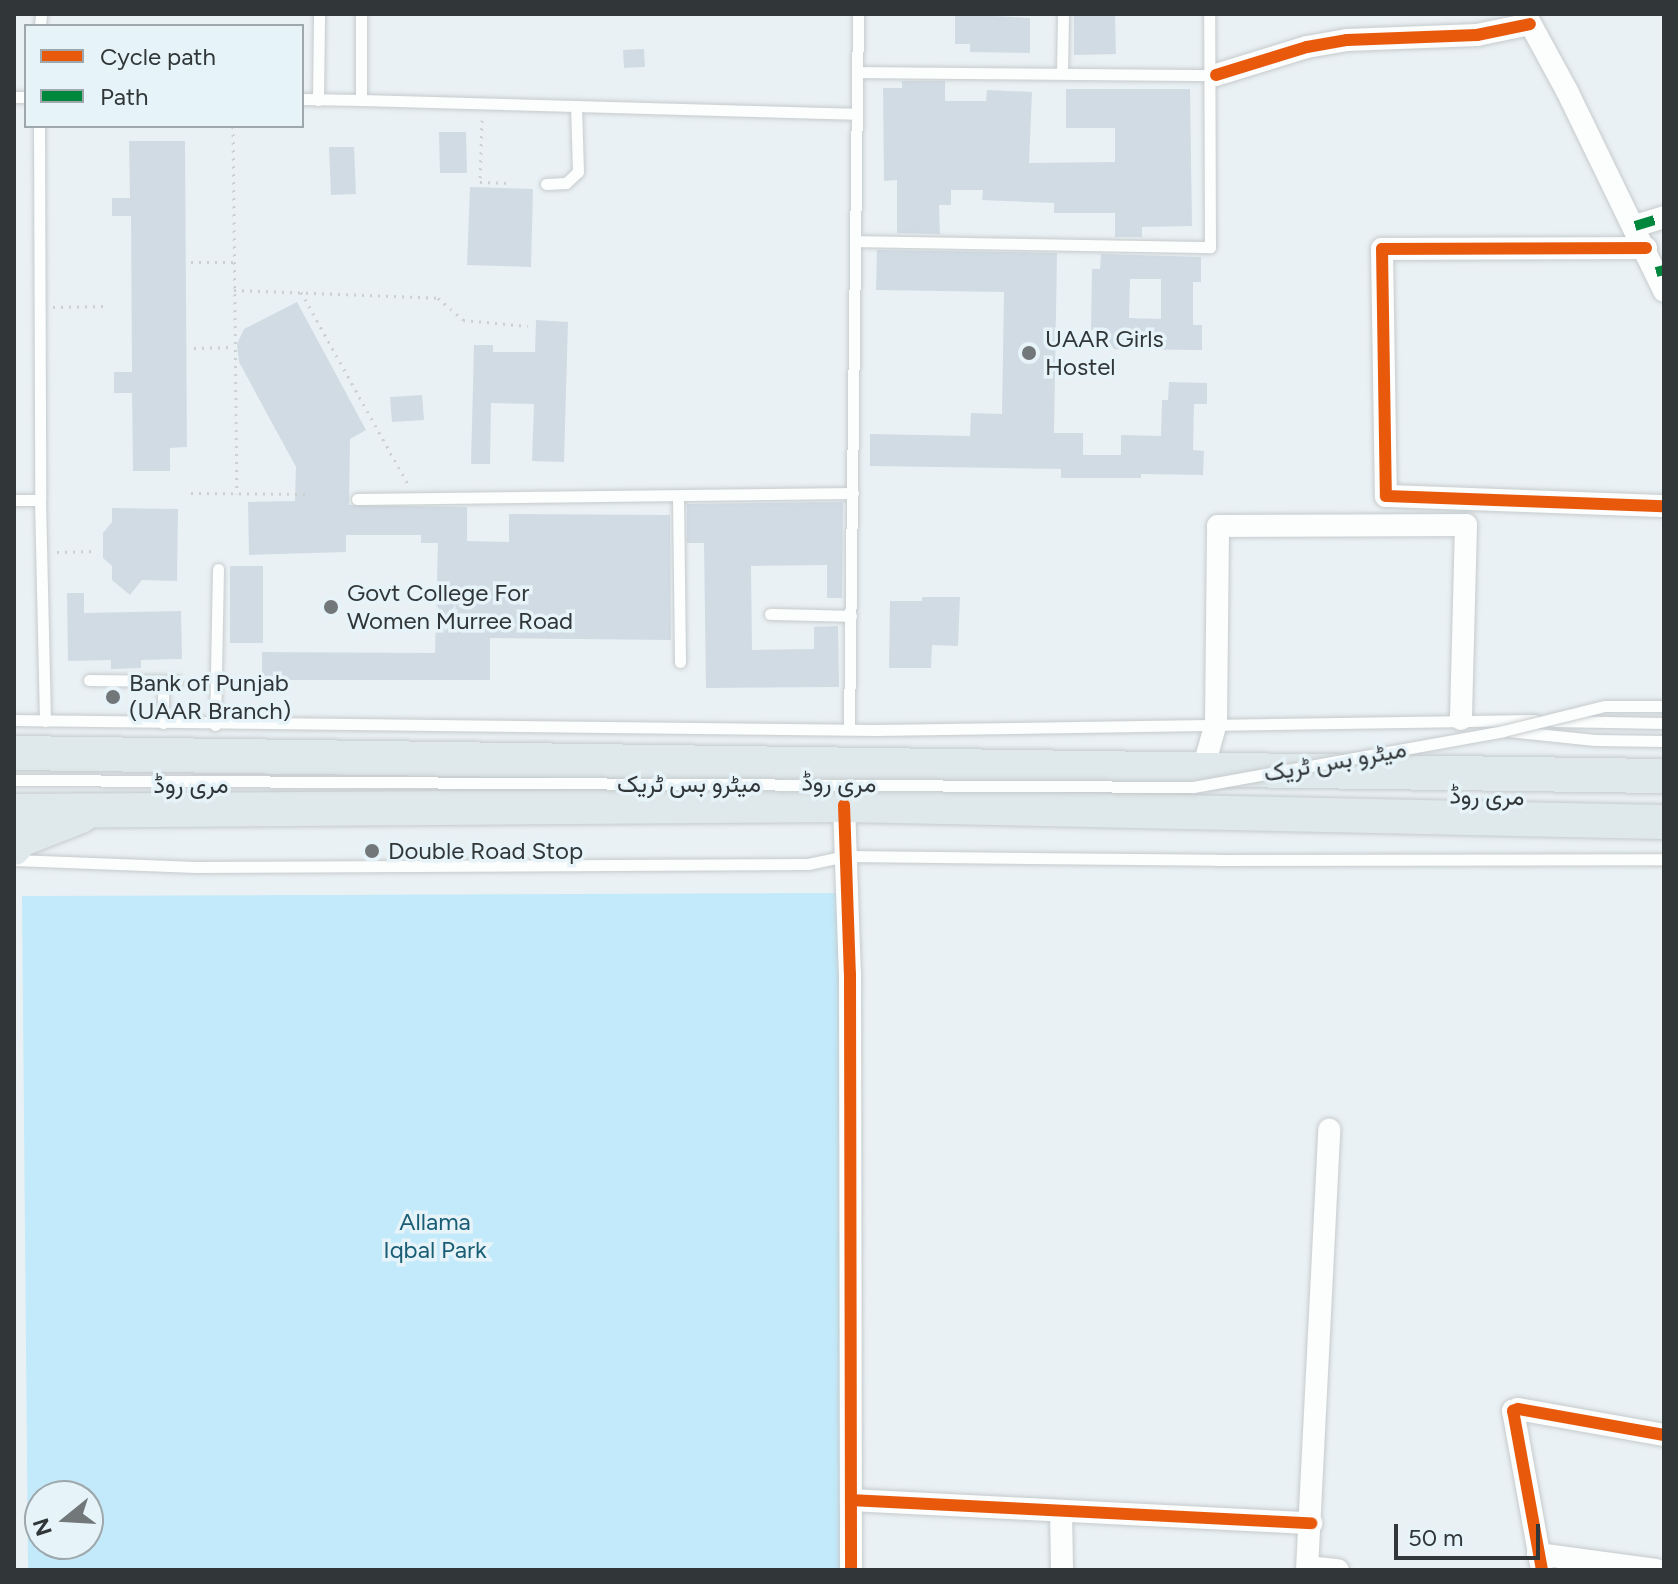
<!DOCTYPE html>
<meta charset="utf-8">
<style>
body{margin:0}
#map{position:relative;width:1678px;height:1584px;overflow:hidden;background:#eaf1f4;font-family:Figtree,Vazirmatn,sans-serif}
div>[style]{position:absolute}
.green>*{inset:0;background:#c2eafa}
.building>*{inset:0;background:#d1dbe4}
.path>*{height:3px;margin-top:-1.5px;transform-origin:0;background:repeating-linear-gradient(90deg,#cdd0d0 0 2px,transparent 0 8px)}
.roads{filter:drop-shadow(0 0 2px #c6cbcd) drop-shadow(0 0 2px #c6cbcd)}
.lane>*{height:11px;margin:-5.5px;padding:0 5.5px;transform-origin:5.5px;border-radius:5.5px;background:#fcfdfd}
.street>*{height:22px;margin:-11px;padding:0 11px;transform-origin:11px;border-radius:11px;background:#fcfdfd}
.primary>*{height:34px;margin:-17px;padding:0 17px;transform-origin:17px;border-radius:17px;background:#dfe8ea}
.bridges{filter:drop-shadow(0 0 2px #c6cbcd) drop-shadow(0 0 2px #c6cbcd)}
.lane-bridge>*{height:11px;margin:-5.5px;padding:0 5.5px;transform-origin:5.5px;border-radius:5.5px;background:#fcfdfd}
.quiet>*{height:10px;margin-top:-5px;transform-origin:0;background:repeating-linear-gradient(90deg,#00873e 0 20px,transparent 0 30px)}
.cycleway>*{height:12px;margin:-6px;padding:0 6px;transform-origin:6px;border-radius:6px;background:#e8590c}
.dots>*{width:22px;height:22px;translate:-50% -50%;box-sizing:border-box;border:4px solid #e6f3f8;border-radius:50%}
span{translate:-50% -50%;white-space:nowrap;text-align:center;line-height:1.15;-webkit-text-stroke:7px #e6f3f8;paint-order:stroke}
.poi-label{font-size:24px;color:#313638}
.left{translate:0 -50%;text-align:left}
.street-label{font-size:24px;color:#313638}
.park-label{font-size:24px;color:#195e75}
.frame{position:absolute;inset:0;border:16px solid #313638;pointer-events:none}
.legend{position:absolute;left:24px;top:24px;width:280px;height:104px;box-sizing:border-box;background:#e6f3f8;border:2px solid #9ea7ab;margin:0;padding:10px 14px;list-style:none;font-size:24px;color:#313638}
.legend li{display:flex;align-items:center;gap:16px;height:40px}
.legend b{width:40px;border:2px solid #9ea7ab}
.north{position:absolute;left:24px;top:1480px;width:80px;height:80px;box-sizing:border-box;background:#e6f3f8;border:2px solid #9ea7ab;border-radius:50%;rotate:252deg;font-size:22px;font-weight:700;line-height:32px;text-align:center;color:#313638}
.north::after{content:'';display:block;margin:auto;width:28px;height:36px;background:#72777a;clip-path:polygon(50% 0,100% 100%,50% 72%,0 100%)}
.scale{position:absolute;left:1394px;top:1524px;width:146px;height:36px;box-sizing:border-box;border:4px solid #313638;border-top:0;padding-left:10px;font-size:24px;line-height:28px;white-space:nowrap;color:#313638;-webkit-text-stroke:6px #e6f3f8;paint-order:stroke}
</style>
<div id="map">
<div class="green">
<div style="clip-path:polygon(evenodd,847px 893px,850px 1570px,28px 1570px,22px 896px,847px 893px,40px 1496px,88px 1496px,88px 1544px,40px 1544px,40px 1496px)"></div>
</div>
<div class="building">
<div style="clip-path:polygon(955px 14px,1030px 18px,1030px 53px,970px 52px,970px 44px,955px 44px)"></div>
<div style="clip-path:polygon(1074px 14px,1115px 14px,1116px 54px,1074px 55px)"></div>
<div style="clip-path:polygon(644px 49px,645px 67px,624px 68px,623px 50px)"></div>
<div style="clip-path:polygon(902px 81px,945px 81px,945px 101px,986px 101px,987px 90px,1032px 92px,1029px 163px,1115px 162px,1115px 128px,1066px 128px,1066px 89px,1190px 89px,1192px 226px,1142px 227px,1142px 237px,1115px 237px,1115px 213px,1054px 213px,1054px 203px,982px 200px,983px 190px,951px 190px,951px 205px,939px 205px,940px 234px,897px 233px,897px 180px,884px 181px,883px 88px,902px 88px)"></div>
<div style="clip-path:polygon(439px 132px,466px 132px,467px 173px,440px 173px)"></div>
<div style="clip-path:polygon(129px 141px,185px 141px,187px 447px,170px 448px,170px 471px,133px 471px,132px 393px,114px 393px,114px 372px,132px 372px,131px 216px,112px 216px,112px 198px,130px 198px)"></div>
<div style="clip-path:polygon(329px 147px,354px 147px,356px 194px,331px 195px)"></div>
<div style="clip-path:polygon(470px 187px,533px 189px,531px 267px,467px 265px)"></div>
<div style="clip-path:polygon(877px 250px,1057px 253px,1054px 433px,1083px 433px,1083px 455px,1121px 455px,1121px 435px,1161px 436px,1162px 400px,1168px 400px,1169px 382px,1207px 383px,1207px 404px,1194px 404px,1193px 450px,1204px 451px,1203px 475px,1141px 474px,1141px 478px,1061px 478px,1061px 469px,870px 466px,870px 434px,970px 436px,971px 413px,1002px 414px,1004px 292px,876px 290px)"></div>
<div style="clip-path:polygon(evenodd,1101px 254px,1201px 257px,1201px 282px,1193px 282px,1193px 325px,1202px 325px,1202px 350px,1097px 349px,1098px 330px,1091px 330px,1092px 269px,1100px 269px,1101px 254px,1130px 279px,1161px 279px,1161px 319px,1129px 318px,1130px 279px)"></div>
<div style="clip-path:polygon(297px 302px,366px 430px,350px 439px,349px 505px,467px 507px,467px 541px,509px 542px,509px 514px,670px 515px,671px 640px,490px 638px,490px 680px,262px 680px,262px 652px,435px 653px,438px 543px,421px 543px,421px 535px,346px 535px,346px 552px,249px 555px,248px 502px,295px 501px,296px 467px,239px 362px,237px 344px,244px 329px)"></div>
<div style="clip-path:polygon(536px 320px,568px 322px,564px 462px,532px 461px,534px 404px,491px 403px,490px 464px,471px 464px,474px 345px,493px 345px,493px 352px,535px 352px)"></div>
<div style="clip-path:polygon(422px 395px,424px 420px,392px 422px,390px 397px)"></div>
<div style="clip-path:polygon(843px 502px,842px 598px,827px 598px,827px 565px,751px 566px,752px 650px,814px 649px,814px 627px,838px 626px,839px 687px,706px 688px,704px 543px,687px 543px,687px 504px)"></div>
<div style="clip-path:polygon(112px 508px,178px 509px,177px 581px,142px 580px,130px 595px,112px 580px,112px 566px,103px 558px,103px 533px,112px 522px)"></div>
<div style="clip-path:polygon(230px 566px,263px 566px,263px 643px,230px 643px)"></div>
<div style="clip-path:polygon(67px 593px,84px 593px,84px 613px,181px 611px,182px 659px,141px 660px,141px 668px,111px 669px,111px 660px,68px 661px)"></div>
<div style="clip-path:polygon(922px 597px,960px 597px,958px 646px,932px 645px,931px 668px,889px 668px,890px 601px,922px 601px)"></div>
</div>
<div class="path">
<div style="left:482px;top:120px;width:62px;rotate:91.8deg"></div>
<div style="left:480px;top:182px;width:30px;rotate:2deg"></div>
<div style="left:233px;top:126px;width:368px;rotate:89.4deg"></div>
<div style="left:191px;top:262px;width:43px"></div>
<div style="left:234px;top:290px;width:204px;rotate:2.2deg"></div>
<div style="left:438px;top:298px;width:33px;rotate:41deg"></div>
<div style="left:463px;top:320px;width:65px;rotate:5.3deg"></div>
<div style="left:301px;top:292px;width:220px;rotate:60.9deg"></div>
<div style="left:53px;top:307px;width:56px;rotate:-1deg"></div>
<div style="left:194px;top:348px;width:40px;rotate:-1.4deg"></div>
<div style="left:191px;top:493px;width:116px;rotate:0.5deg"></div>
<div style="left:57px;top:552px;width:40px;rotate:-1.4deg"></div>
</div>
<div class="roads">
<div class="lane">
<div style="left:361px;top:14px;width:86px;rotate:90deg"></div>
<div style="left:361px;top:100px;width:495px;rotate:1.6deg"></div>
<div style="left:40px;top:26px;width:12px;rotate:-85deg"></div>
<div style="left:857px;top:72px;width:359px;rotate:0.5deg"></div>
<div style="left:1062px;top:72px;width:58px;rotate:-89deg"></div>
<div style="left:14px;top:97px;width:12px"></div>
<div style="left:302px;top:99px;width:59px;rotate:1deg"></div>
<div style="left:318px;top:100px;width:86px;rotate:-89.3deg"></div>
<div style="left:39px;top:126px;width:374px;rotate:89.8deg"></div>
<div style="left:40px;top:500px;width:221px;rotate:88.7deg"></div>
<div style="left:546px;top:184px;width:20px;rotate:-3deg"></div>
<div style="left:566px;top:183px;width:16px;rotate:-43deg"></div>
<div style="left:578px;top:172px;width:66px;rotate:-91.7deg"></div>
<div style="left:856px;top:241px;width:354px;rotate:1deg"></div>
<div style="left:1210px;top:247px;width:233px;rotate:-90.2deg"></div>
<div style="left:678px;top:496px;width:166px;rotate:89.3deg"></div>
<div style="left:357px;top:499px;width:496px;rotate:-0.7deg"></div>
<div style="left:14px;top:500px;width:26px"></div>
<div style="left:770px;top:614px;width:81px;rotate:1.4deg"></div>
<div style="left:89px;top:680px;width:88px;rotate:0.7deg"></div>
<div style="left:163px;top:681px;width:42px;rotate:90deg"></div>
<div style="left:14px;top:720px;width:861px;rotate:0.67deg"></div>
<div style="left:875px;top:730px;width:660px;rotate:-0.87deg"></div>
<div style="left:1553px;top:721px;width:111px;rotate:1deg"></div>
<div style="left:215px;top:725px;width:156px;rotate:-88.9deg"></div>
<div style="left:849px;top:729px;width:715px;rotate:-89.28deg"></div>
<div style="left:1508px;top:731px;width:87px;rotate:5.9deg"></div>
<div style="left:1595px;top:740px;width:69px;rotate:0.8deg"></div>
<div style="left:14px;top:860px;width:182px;rotate:2.2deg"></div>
<div style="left:196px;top:867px;width:612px;rotate:-0.28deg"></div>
<div style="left:808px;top:864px;width:39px;rotate:-12deg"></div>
<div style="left:846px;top:856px;width:370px;rotate:0.6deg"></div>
<div style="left:1216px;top:860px;width:448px;rotate:-0.1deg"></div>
</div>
<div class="street">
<div style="left:1525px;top:14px;width:88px;rotate:61.4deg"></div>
<div style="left:1567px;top:91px;width:222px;rotate:64.1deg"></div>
<div style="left:1216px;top:75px;width:95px;rotate:-17.1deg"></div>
<div style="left:1307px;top:47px;width:41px;rotate:-9.9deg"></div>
<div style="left:1347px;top:40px;width:130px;rotate:-2.2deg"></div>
<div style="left:1477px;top:35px;width:54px;rotate:-11.7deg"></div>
<div style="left:1635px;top:226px;width:30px;rotate:-17deg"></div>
<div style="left:1646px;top:248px;width:264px;rotate:179.8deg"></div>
<div style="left:1382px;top:249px;width:247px;rotate:89.1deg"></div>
<div style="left:1386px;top:496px;width:278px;rotate:2.1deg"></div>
<div style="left:1203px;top:769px;width:48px;rotate:-74.2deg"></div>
<div style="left:1216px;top:723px;width:197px;rotate:-89.4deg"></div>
<div style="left:1218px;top:526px;width:248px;rotate:-0.2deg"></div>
<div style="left:1466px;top:525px;width:194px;rotate:91.5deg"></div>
<div style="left:844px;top:805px;width:169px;rotate:88deg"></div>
<div style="left:850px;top:974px;width:596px;rotate:89.9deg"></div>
<div style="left:851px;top:1500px;width:461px;rotate:2.9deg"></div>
<div style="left:1061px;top:1511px;width:59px;rotate:89deg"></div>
<div style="left:1538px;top:1554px;width:119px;rotate:7.7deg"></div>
<div style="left:1308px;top:1567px;width:30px;rotate:6deg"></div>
<div style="left:1307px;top:1570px;width:441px;rotate:-87.1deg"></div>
<div style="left:1542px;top:1570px;width:162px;rotate:-100.3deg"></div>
<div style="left:1513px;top:1411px;width:5px;rotate:-22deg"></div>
<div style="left:1518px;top:1409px;width:148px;rotate:10.1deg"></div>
</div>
<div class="primary">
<div style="left:14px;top:753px;width:1650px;rotate:0.8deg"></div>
<div style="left:14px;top:811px;width:830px;rotate:-0.41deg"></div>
<div style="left:844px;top:805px;width:820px;rotate:1.19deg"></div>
<div style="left:14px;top:848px;width:10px;rotate:-53deg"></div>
<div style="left:20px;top:840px;width:66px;rotate:-21.5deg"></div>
</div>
</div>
<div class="bridges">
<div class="lane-bridge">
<div style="left:14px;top:780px;width:1179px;rotate:0.34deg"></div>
<div style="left:1193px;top:787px;width:315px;rotate:-10.2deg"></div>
<div style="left:1503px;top:731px;width:105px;rotate:-13.8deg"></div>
<div style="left:1605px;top:706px;width:59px"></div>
</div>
</div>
<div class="quiet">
<div style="left:1635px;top:226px;width:30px;rotate:-17deg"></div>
<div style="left:1656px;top:272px;width:8px;rotate:-14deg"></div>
</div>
<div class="cycleway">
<div style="left:1216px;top:75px;width:95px;rotate:-17.1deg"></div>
<div style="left:1307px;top:47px;width:41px;rotate:-9.9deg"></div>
<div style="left:1347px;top:40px;width:130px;rotate:-2.2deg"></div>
<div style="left:1477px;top:35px;width:54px;rotate:-11.7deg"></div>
<div style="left:1646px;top:248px;width:264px;rotate:179.8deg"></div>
<div style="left:1382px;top:249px;width:247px;rotate:89.1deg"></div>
<div style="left:1386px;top:496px;width:278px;rotate:2.1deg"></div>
<div style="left:844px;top:805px;width:169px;rotate:88deg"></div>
<div style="left:850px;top:974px;width:596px;rotate:89.9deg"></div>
<div style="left:851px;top:1500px;width:461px;rotate:2.9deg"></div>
<div style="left:1542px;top:1570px;width:162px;rotate:-100.3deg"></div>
<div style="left:1513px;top:1411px;width:5px;rotate:-22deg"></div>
<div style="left:1518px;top:1409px;width:148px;rotate:10.1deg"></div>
</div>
<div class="dots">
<div style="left:1029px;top:353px;background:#72777a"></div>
<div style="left:331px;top:607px;background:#72777a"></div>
<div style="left:113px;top:697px;background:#72777a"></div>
<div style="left:372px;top:851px;background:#72777a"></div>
</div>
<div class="poi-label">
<span class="left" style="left:1045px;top:353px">UAAR Girls<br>Hostel</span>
<span class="left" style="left:347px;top:607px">Govt College For<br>Women Murree Road</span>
<span class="left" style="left:129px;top:697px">Bank of Punjab<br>(UAAR Branch)</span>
<span class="left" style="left:388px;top:851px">Double Road Stop</span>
</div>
<div class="street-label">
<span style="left:1335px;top:761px;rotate:-10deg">میٹرو بس ٹریک</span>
<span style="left:839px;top:783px;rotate:1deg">مری روڈ</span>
<span style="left:689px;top:784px">میٹرو بس ٹریک</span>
<span style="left:191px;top:785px">مری روڈ</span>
<span style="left:1487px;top:796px;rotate:1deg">مری روڈ</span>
</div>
<div class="park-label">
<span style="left:435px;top:1236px">Allama<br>Iqbal Park</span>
</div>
<div class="frame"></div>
<ul class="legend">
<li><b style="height:10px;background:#e8590c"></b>Cycle path</li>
<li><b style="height:10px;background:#00873e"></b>Path</li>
</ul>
<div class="north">N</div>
<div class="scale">50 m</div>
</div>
